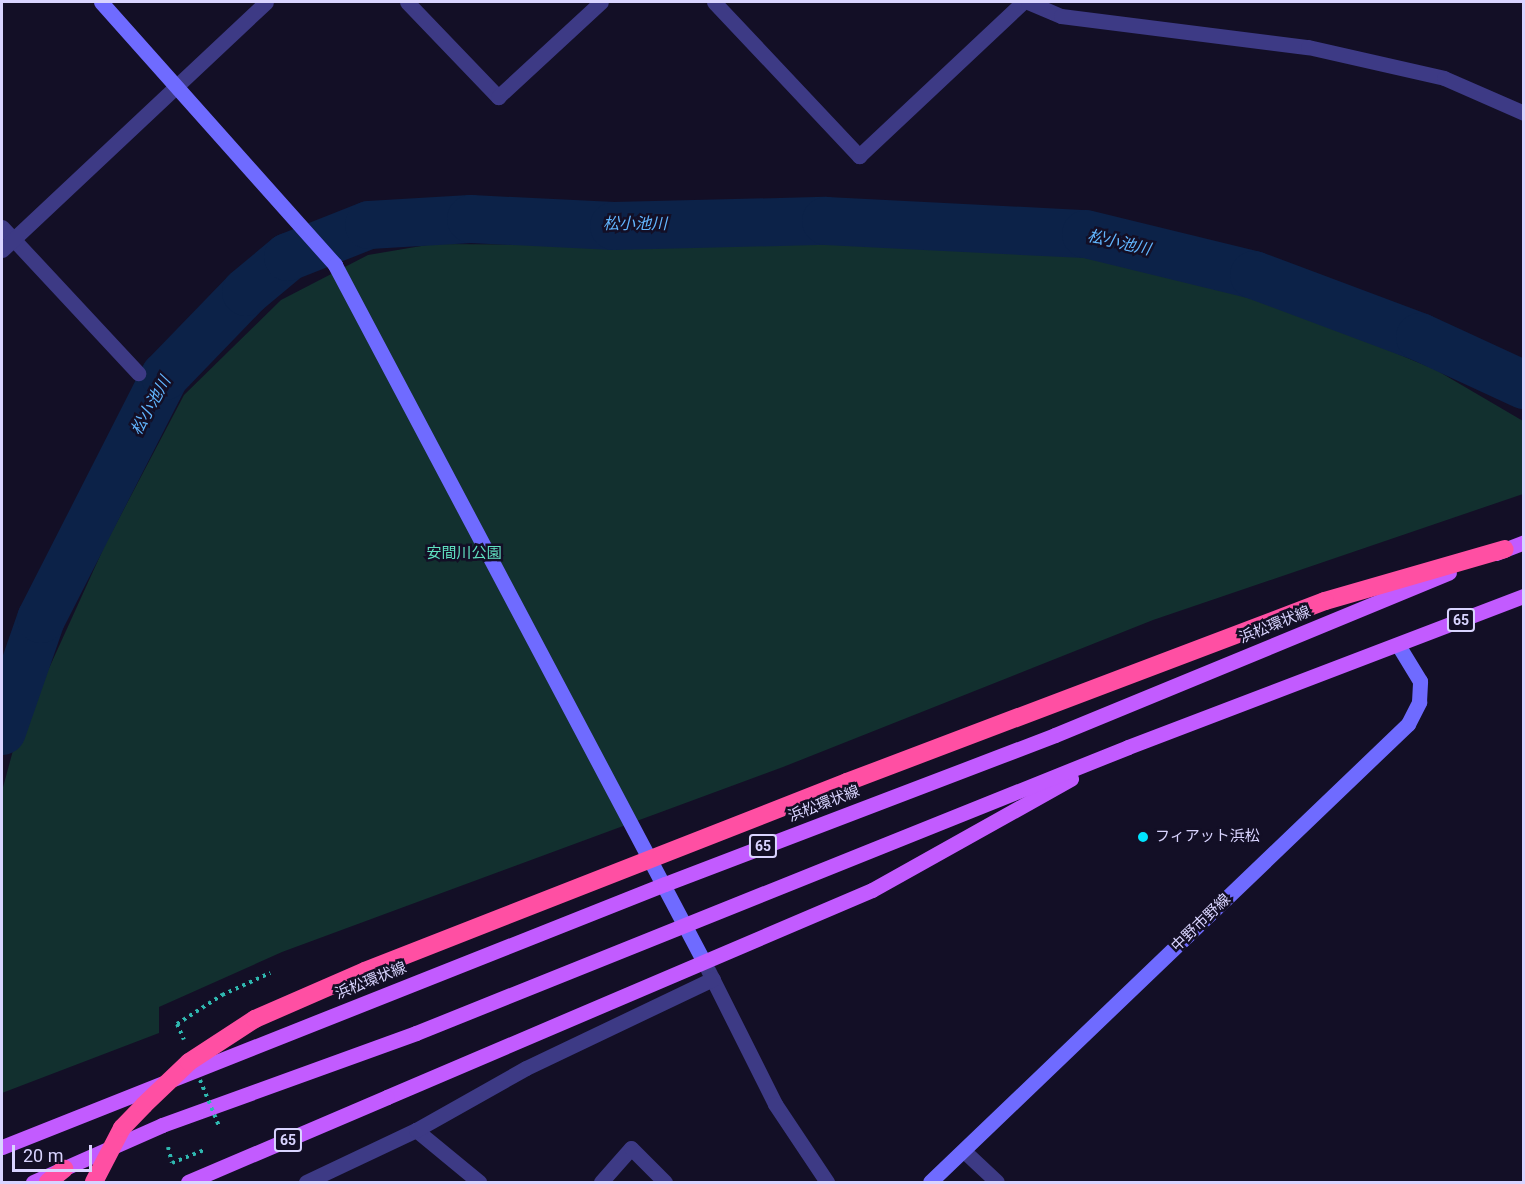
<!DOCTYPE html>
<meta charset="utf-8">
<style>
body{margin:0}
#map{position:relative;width:1525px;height:1184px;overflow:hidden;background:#130f26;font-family:Roboto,"Noto Sans JP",sans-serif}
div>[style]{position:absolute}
.green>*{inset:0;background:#12302f}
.river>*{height:48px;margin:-24px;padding:0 24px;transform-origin:24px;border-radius:24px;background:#0c2248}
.path>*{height:4px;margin-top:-2px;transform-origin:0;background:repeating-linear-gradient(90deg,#2fb8b0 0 3px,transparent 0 7.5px)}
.street>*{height:15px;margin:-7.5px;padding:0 7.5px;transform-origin:7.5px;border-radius:7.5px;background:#3d3a85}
.secondary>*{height:15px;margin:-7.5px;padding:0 7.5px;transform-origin:7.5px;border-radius:7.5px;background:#6f6bff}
.primary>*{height:15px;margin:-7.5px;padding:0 7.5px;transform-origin:7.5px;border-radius:7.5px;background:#c25bff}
.highway>*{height:18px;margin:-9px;padding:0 9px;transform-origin:9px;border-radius:9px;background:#ff4fa3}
.path-bridge>*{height:4px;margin-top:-2px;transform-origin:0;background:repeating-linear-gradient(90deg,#2fb8b0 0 3px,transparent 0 7.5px)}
.primary-bridge>*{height:15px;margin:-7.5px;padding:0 7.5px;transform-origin:7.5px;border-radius:7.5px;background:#c25bff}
.highway-bridge>*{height:18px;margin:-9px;padding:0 9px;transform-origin:9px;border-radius:9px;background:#ff4fa3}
.dots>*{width:16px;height:16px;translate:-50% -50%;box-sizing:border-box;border:3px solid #130f26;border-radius:50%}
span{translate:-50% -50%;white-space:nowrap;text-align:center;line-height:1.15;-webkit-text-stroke:5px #130f26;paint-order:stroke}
.shield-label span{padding:2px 4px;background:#130f26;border:2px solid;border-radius:4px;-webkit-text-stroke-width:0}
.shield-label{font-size:14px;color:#d9d4ff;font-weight:700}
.park-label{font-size:15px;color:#5fe0c0}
.street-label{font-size:15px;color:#d9d4ff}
.poi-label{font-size:15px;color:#d9d4ff}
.left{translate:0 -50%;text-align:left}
.water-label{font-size:16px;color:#62b6ff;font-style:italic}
.frame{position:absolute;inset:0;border:3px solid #d9d4ff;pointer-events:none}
.scale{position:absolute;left:12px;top:1145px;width:80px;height:27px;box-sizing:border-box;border:3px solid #d9d4ff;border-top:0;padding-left:8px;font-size:18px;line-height:21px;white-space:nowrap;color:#d9d4ff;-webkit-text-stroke:4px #130f26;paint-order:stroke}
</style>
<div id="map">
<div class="green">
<div style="clip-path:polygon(932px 237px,1066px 246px,1189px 273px,1305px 315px,1436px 370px,1523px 421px,1523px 494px,1153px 620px,783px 767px,282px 952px,159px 1007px,159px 1033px,2px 1093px,2px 791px,15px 743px,105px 545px,184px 395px,281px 300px,368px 255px,433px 244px,689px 246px)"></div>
</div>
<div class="river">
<div style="left:2px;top:731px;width:119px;rotate:-70.8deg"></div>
<div style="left:41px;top:619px;width:273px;rotate:-63deg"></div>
<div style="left:165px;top:376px;width:117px;rotate:-46deg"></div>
<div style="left:246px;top:292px;width:55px;rotate:-39.8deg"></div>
<div style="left:288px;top:257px;width:87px;rotate:-21.6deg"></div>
<div style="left:369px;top:225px;width:102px;rotate:-3.4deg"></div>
<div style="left:471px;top:219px;width:143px;rotate:2.8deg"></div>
<div style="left:614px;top:226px;width:212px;rotate:-1.4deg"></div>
<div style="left:826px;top:221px;width:260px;rotate:2.9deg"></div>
<div style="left:1086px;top:234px;width:173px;rotate:13.7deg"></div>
<div style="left:1254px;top:275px;width:177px;rotate:20.5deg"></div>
<div style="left:1420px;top:337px;width:115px;rotate:24.8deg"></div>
</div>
<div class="path">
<div style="left:177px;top:1024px;width:54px;rotate:-32.8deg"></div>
<div style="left:222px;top:995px;width:53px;rotate:-24.6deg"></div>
<div style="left:168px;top:1147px;width:16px;rotate:76deg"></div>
<div style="left:172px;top:1163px;width:35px;rotate:-22deg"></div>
</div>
<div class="street">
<div style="left:407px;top:2px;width:132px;rotate:46.2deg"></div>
<div style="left:498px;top:97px;width:140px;rotate:-42.7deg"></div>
<div style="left:714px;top:2px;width:212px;rotate:46.7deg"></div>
<div style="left:859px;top:156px;width:225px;rotate:-43.2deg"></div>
<div style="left:1028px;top:2px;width:36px;rotate:23deg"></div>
<div style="left:1061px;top:16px;width:249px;rotate:7.2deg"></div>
<div style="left:1308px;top:47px;width:139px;rotate:12.8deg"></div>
<div style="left:1444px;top:78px;width:87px;rotate:23.6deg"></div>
<div style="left:2px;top:227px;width:200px;rotate:47deg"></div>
<div style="left:2px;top:250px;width:362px;rotate:-43.2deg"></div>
<div style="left:708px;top:970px;width:150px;rotate:63.4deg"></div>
<div style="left:775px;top:1104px;width:94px;rotate:56.3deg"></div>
<div style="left:416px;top:1130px;width:82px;rotate:39.5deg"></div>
<div style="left:964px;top:1151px;width:45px;rotate:43.2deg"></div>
<div style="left:306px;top:1182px;width:122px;rotate:-25.3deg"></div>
<div style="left:416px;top:1130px;width:126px;rotate:-29.4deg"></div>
<div style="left:526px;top:1068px;width:207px;rotate:-25.5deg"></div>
<div style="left:601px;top:1182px;width:45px;rotate:-48.6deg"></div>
<div style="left:631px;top:1148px;width:48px;rotate:45deg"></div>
</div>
<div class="secondary">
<div style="left:101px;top:2px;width:352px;rotate:48.3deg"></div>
<div style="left:335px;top:265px;width:786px;rotate:62.1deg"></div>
<div style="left:930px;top:1182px;width:662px;rotate:-43.78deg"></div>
<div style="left:1408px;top:724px;width:25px;rotate:-63deg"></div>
<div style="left:1419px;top:702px;width:21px;rotate:-87deg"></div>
<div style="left:1420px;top:681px;width:42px;rotate:-121.4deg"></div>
</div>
<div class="primary">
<div style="left:1496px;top:553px;width:30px;rotate:-21deg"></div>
<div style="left:387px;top:1097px;width:527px;rotate:-23.11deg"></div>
<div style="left:872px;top:890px;width:228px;rotate:-29.2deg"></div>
<div style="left:2px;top:1147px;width:713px;rotate:-21.64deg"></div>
<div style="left:665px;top:884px;width:417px;rotate:-20.9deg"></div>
<div style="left:1055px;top:735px;width:426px;rotate:-22.4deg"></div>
<div style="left:33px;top:1182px;width:141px;rotate:-23.8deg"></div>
<div style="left:162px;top:1125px;width:270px;rotate:-19.9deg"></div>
<div style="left:416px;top:1033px;width:767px;rotate:-21.88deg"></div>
<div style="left:1128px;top:747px;width:424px;rotate:-20.9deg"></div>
</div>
<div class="highway">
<div style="left:1325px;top:601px;width:187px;rotate:-16.1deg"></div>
<div style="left:48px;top:1182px;width:21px;rotate:-39deg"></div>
</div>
<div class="path-bridge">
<div style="left:177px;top:1024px;width:17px;rotate:66deg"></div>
<div style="left:200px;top:1080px;width:50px;rotate:67.6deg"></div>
</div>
<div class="primary-bridge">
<div style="left:188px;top:1182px;width:216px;rotate:-23.1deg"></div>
</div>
<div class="highway-bridge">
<div style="left:94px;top:1182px;width:61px;rotate:-62.6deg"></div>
<div style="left:122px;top:1128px;width:32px;rotate:-46deg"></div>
<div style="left:144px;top:1105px;width:62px;rotate:-43.7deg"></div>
<div style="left:189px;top:1062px;width:79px;rotate:-33.1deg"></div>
<div style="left:255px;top:1019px;width:120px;rotate:-23.6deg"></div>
<div style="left:365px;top:971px;width:518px;rotate:-21.41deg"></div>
<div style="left:847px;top:782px;width:511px;rotate:-20.74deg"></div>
</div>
<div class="dots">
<div style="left:1143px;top:837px;background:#00e5ff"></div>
</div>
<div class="shield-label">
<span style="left:1461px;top:620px">65</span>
<span style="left:763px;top:846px">65</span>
<span style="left:288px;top:1140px">65</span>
</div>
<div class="park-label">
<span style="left:464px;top:554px">安間川公園</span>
</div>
<div class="street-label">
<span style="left:1275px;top:625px;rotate:-22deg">浜松環状線</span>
<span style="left:824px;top:804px;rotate:-21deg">浜松環状線</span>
<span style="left:1201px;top:923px;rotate:-44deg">中野市野線</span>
<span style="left:371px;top:981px;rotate:-22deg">浜松環状線</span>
</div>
<div class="poi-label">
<span class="left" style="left:1155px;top:837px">フィアット浜松</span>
</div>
<div class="water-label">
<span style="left:635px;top:224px">松小池川</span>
<span style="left:1119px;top:243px;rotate:13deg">松小池川</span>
<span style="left:151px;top:406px;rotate:-61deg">松小池川</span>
</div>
<div class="frame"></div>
<div class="scale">20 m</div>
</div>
